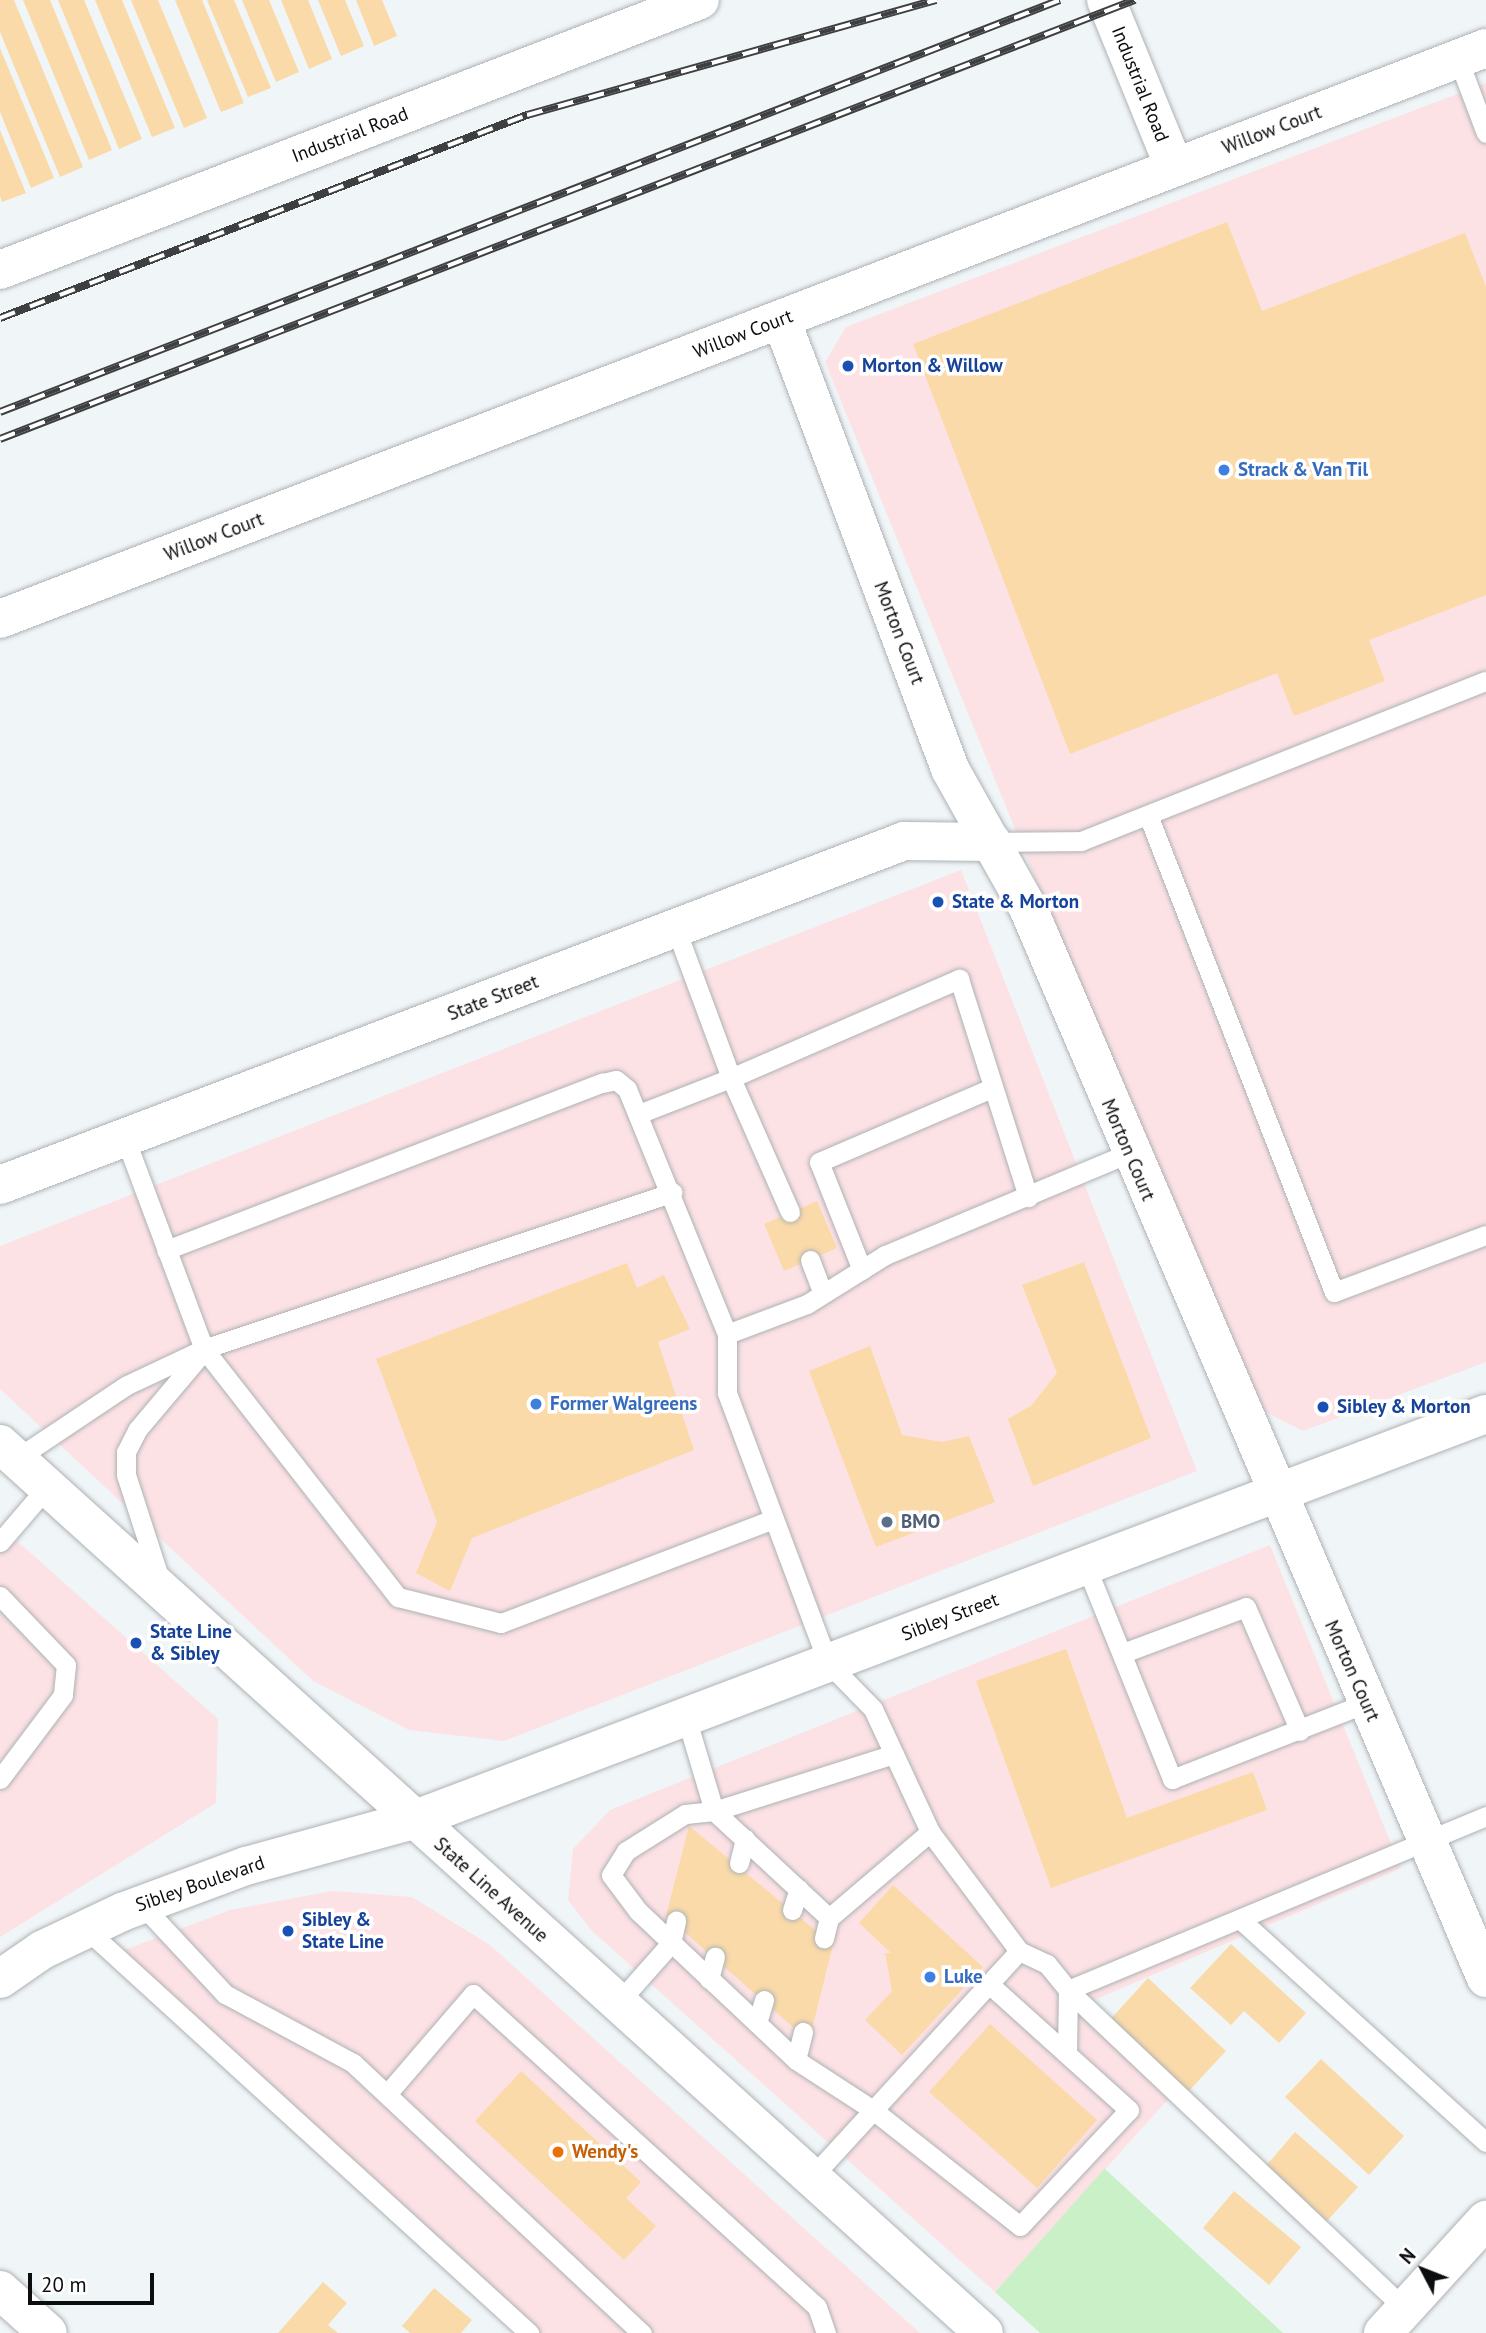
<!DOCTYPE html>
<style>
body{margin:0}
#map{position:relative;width:1486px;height:2333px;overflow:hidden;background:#f0f5f8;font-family:"PT Sans",sans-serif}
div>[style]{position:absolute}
.commercial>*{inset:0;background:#fde2e5}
.green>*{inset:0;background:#c9f0c7}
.building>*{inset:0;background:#fadaa9}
.roads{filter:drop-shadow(0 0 2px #aeb2b5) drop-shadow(0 0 2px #aeb2b5)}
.lane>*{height:19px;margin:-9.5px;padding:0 9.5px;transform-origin:9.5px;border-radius:9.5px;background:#fff}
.street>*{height:38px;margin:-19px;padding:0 19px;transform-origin:19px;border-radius:19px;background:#fff}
.secondary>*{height:38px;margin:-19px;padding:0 19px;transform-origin:19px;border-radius:19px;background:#fff}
.rail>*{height:8px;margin-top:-4px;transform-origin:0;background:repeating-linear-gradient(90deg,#fff 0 16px,#3e3f41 0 32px);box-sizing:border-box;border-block:2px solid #3e3f41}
.dots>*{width:19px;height:19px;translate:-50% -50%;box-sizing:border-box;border:4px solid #fff;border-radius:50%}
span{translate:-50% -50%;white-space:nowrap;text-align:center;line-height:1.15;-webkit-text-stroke:7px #fff;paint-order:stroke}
.street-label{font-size:19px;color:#0c0d0e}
.transit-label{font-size:19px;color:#164399;font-weight:700}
.left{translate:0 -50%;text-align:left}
.shop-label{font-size:19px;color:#366cbe;font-weight:700}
.service-label{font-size:19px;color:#4e5e75;font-weight:700}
.food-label{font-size:19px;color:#c56008;font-weight:700}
.north{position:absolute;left:1388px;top:2235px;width:70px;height:70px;-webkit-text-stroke:5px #fff;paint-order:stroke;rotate:312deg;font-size:19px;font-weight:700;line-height:28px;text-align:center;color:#0c0d0e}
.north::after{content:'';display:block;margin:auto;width:24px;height:32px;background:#0c0d0e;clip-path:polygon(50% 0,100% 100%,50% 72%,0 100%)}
.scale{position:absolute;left:28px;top:2273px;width:126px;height:32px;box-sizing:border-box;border:4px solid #0c0d0e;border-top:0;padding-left:9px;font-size:21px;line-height:24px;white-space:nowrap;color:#0c0d0e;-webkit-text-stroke:5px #fff;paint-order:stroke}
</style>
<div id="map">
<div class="commercial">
<div style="clip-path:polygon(1486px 83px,1486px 1362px,1303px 1431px,1258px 1408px,1241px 1384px,825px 362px,846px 327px)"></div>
<div style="clip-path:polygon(961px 870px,1197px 1471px,504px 1741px,409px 1730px,313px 1681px,0 1389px,0 1246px)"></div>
<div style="clip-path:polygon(0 1526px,218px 1719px,216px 1803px,0 1937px)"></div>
<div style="clip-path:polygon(1270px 1545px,1401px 1868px,1092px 2001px,1180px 2086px,995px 2292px,592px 1931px,568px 1900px,573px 1849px,610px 1810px)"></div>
<div style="clip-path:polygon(332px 1891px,412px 1897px,490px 1945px,920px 2333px,529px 2333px,114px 1954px,230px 1910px)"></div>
</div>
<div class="green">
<div style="clip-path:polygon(1105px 2168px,1105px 2169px,1283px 2333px,1040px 2333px,995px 2292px)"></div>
</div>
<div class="building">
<div style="clip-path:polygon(0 0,14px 0,83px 167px,60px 177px,0 32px)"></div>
<div style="clip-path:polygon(23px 0,50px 0,112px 150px,89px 160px)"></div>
<div style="clip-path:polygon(58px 0,84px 0,142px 139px,119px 149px)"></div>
<div style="clip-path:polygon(95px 0,122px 0,175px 128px,152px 137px)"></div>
<div style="clip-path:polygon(131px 0,158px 0,207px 118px,184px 128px)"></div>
<div style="clip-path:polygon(175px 0,202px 0,244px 103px,221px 112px)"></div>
<div style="clip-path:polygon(207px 0,234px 0,271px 88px,248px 97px)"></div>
<div style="clip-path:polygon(242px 0,269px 0,299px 72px,276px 82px)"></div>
<div style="clip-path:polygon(281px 0,308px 0,332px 59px,309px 69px)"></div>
<div style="clip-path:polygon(318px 0,345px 0,364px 46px,341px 56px)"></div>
<div style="clip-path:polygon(356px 0,382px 0,397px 36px,374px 46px)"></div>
<div style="clip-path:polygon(0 48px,54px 178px,31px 188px,0 112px)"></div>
<div style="clip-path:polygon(0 130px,26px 193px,2px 202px,0 196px)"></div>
<div style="clip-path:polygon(1227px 222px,1262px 311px,1465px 233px,1486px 287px,1486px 595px,1369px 640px,1385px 681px,1294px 716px,1277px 673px,1070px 754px,913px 344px)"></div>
<div style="clip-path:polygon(817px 1201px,837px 1248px,784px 1271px,764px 1224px)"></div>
<div style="clip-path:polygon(1084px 1262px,1151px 1438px,1033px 1486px,1008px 1419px,1032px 1405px,1057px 1373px,1022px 1285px)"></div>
<div style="clip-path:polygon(627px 1263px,637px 1288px,664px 1275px,690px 1329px,658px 1342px,694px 1450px,472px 1538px,450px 1591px,416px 1573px,437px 1522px,376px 1359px)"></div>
<div style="clip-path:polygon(870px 1346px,902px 1435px,942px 1442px,969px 1436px,995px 1502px,876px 1547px,809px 1371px)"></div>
<div style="clip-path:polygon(1066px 1649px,1127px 1818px,1253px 1772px,1267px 1810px,1051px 1888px,976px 1681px)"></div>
<div style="clip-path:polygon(689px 1826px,833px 1945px,809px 2041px,666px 1916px)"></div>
<div style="clip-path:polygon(893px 1885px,983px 1967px,902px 2055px,865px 2020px,892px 1991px,885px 1953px,891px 1953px,859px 1923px)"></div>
<div style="clip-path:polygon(1231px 1944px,1306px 2013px,1279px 2043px,1244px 2011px,1231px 2025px,1190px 1988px)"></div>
<div style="clip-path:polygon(1148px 1978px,1226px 2051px,1186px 2094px,1108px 2022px)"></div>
<div style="clip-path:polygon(990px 2024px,1097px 2120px,1037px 2188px,929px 2092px)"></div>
<div style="clip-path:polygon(1321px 2059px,1404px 2136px,1369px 2175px,1285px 2097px)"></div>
<div style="clip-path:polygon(521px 2071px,641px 2182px,626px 2198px,656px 2226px,624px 2260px,475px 2121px)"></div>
<div style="clip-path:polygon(1295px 2132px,1358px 2187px,1327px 2221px,1265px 2167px)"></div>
<div style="clip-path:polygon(1234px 2191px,1301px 2247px,1269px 2285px,1203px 2228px)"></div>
<div style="clip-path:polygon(323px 2282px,347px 2303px,328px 2325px,338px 2333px,278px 2333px)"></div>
<div style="clip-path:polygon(434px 2288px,472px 2320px,461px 2333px,410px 2333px,402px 2326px)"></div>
</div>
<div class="roads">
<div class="lane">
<div style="left:1458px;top:59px;width:79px;rotate:69.3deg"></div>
<div style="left:1148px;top:815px;width:512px;rotate:68.7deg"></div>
<div style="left:1334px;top:1292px;width:162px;rotate:-20.6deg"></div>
<div style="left:992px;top:842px;width:89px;rotate:-0.6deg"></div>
<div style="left:1081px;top:841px;width:435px;rotate:-21.6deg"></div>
<div style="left:641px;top:1113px;width:97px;rotate:-21.3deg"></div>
<div style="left:731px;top:1078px;width:159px;rotate:-110.3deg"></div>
<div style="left:125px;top:1138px;width:225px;rotate:69.5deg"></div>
<div style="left:204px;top:1349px;width:315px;rotate:52deg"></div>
<div style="left:398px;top:1597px;width:106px;rotate:14.2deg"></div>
<div style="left:501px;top:1623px;width:292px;rotate:-20.9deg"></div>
<div style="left:790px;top:1212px;width:146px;rotate:-113.8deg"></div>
<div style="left:731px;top:1078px;width:249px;rotate:-23.5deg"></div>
<div style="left:959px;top:979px;width:229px;rotate:72.4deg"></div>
<div style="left:166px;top:1250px;width:467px;rotate:-21deg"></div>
<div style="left:602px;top:1083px;width:14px;rotate:-12deg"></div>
<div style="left:616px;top:1080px;width:14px;rotate:39deg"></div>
<div style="left:627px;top:1089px;width:265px;rotate:67.8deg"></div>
<div style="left:727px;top:1334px;width:59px;rotate:90deg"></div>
<div style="left:727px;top:1393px;width:288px;rotate:69.5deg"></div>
<div style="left:828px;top:1663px;width:64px;rotate:45.6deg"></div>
<div style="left:873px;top:1709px;width:136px;rotate:65.1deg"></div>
<div style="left:930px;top:1832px;width:149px;rotate:53.2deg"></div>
<div style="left:1019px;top:1951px;width:31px;rotate:25deg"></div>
<div style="left:1047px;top:1964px;width:33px;rotate:51deg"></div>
<div style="left:1068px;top:1990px;width:64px;rotate:90.9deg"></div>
<div style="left:810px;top:1260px;width:36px;rotate:69deg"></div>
<div style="left:862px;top:1270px;width:116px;rotate:-111.7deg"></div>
<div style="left:819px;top:1162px;width:188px;rotate:-23.2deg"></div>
<div style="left:727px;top:1334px;width:85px;rotate:-20.6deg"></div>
<div style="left:807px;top:1304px;width:92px;rotate:-32.1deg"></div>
<div style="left:885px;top:1255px;width:264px;rotate:-22.7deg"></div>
<div style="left:16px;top:1459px;width:133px;rotate:-33.7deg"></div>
<div style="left:127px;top:1385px;width:85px;rotate:-25.1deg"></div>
<div style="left:204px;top:1349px;width:494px;rotate:-18.5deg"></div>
<div style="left:0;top:1542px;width:72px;rotate:-49.5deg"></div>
<div style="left:1086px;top:1566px;width:230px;rotate:68deg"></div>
<div style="left:1172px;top:1779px;width:208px;rotate:-21.4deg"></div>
<div style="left:160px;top:1580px;width:110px;rotate:-107.9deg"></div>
<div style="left:126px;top:1475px;width:23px;rotate:-90deg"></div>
<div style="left:126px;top:1452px;width:25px;rotate:-63deg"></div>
<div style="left:137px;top:1430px;width:99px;rotate:-49.9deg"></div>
<div style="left:0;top:1596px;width:95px;rotate:46.3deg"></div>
<div style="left:66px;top:1665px;width:30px;rotate:96deg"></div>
<div style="left:63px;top:1695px;width:105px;rotate:126.9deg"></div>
<div style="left:1123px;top:1653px;width:131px;rotate:-20.5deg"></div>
<div style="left:1246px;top:1607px;width:135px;rotate:66.5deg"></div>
<div style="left:686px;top:1717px;width:98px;rotate:73.4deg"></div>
<div style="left:714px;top:1811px;width:157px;rotate:42.9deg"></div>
<div style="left:829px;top:1918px;width:21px;rotate:104deg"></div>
<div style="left:894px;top:1754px;width:189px;rotate:162.4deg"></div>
<div style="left:714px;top:1811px;width:29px;rotate:174deg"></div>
<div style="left:685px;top:1814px;width:70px;rotate:147.9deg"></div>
<div style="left:626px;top:1851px;width:28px;rotate:122deg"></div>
<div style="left:611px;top:1875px;width:45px;rotate:53.1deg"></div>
<div style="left:638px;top:1911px;width:217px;rotate:43.3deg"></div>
<div style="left:796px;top:2060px;width:92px;rotate:33deg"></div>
<div style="left:873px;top:2110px;width:187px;rotate:38.3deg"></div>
<div style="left:1020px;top:2226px;width:159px;rotate:-46.8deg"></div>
<div style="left:1129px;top:2110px;width:187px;rotate:-138deg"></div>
<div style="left:739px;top:1863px;width:25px;rotate:-76deg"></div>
<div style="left:142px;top:1905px;width:122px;rotate:47deg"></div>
<div style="left:225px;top:1994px;width:145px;rotate:28.3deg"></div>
<div style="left:353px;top:2063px;width:396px;rotate:43.1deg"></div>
<div style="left:792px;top:1910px;width:22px;rotate:-72deg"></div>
<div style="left:829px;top:1918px;width:133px;rotate:-40.4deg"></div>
<div style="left:1242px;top:1921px;width:329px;rotate:42.2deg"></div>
<div style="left:86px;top:1929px;width:600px;rotate:42.36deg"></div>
<div style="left:709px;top:1979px;width:23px;rotate:-75deg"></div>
<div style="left:617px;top:2004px;width:81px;rotate:-48.5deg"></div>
<div style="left:671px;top:1943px;width:23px;rotate:-77deg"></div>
<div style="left:757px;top:2023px;width:24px;rotate:-73deg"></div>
<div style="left:796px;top:2060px;width:29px;rotate:-76deg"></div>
<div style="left:387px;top:2094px;width:132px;rotate:-49.3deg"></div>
<div style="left:473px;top:1994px;width:465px;rotate:42.3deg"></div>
<div style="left:817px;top:2307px;width:28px;rotate:71deg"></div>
<div style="left:811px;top:2178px;width:308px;rotate:-47.5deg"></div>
<div style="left:1405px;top:2309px;width:464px;rotate:-136.6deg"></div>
<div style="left:1068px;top:1990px;width:453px;rotate:-22.6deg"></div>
</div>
<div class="street">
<div style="left:1106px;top:0;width:180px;rotate:67.8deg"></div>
<div style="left:0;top:270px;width:750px;rotate:-21.09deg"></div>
<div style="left:781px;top:319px;width:481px;rotate:69.4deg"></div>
<div style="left:950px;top:769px;width:159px;rotate:60.7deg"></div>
<div style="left:1028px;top:908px;width:1164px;rotate:66.83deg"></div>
<div style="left:0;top:1185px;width:967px;rotate:-20.83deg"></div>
<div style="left:904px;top:841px;width:88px;rotate:0.7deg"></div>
<div style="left:0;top:2290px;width:64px;rotate:41.9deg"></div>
<div style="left:1383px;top:2333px;width:153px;rotate:-47.7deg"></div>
</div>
<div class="secondary">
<div style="left:0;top:619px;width:1592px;rotate:-21.02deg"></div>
<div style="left:0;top:1444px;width:1326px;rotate:42.1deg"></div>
<div style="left:0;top:1979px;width:51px;rotate:-34.6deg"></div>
<div style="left:42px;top:1950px;width:89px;rotate:-25.4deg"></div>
<div style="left:122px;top:1912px;width:132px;rotate:-20.4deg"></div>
<div style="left:246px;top:1866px;width:173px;rotate:-15.4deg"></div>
<div style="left:413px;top:1820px;width:1147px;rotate:-20.73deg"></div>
</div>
</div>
<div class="rail">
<div style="left:0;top:318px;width:565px;rotate:-21.07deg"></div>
<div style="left:527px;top:115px;width:425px;rotate:-15.7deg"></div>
<div style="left:0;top:412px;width:1137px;rotate:-21.24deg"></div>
<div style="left:0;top:439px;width:1217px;rotate:-21.15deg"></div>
</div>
<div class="dots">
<div style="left:848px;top:366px;background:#1a4fb4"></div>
<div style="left:1224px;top:470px;background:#3f7fe0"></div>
<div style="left:938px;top:902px;background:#1a4fb4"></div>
<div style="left:536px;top:1404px;background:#3f7fe0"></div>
<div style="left:1323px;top:1407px;background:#1a4fb4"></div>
<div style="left:887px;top:1522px;background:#5c6f8a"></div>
<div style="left:136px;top:1643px;background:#1a4fb4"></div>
<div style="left:288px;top:1931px;background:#1a4fb4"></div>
<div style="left:930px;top:1977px;background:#3f7fe0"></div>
<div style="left:558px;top:2152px;background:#e8710a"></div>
</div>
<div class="street-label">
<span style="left:1140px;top:84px;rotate:68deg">Industrial Road</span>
<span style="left:1272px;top:130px;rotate:-21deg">Willow Court</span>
<span style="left:350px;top:135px;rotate:-21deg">Industrial Road</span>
<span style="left:743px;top:334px;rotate:-21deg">Willow Court</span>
<span style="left:214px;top:537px;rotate:-21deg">Willow Court</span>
<span style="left:899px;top:633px;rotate:69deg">Morton Court</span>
<span style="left:493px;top:998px;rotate:-21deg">State Street</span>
<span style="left:1128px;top:1150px;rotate:67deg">Morton Court</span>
<span style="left:950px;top:1617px;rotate:-21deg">Sibley Street</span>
<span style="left:1352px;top:1671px;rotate:66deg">Morton Court</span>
<span style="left:200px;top:1884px;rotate:-19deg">Sibley Boulevard</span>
<span style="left:491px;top:1890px;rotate:42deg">State Line Avenue</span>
</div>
<div class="transit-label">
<span class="left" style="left:862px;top:366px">Morton &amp; Willow</span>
<span class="left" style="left:952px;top:902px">State &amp; Morton</span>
<span class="left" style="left:1337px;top:1407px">Sibley &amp; Morton</span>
<span class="left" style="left:150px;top:1643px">State Line<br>&amp; Sibley</span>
<span class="left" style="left:302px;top:1931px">Sibley &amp;<br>State Line</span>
</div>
<div class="shop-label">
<span class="left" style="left:1238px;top:470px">Strack &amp; Van Til</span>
<span class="left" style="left:550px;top:1404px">Former Walgreens</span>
<span class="left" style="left:944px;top:1977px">Luke</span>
</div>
<div class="service-label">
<span class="left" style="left:901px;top:1522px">BMO</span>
</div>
<div class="food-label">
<span class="left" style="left:572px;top:2152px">Wendy's</span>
</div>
<div class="north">N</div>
<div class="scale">20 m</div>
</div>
